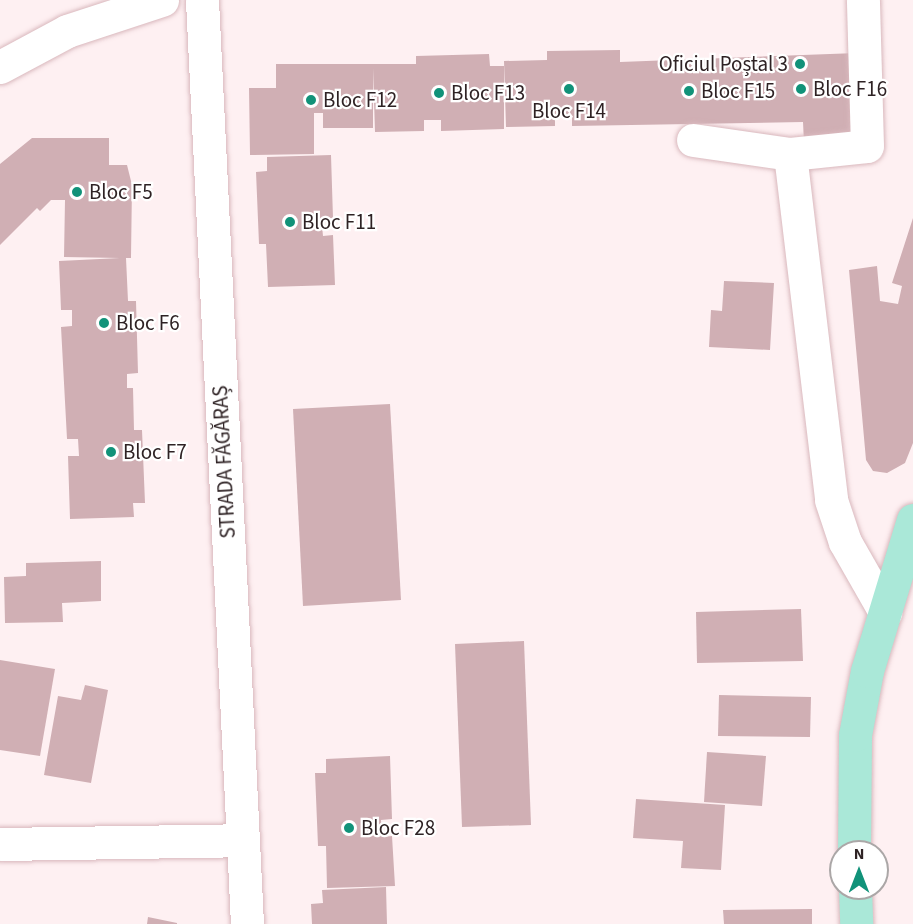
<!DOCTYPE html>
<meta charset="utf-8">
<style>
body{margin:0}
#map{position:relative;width:913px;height:924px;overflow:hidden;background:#fef0f2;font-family:"Source Sans 3",sans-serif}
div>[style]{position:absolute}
.building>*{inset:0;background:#d0afb4}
.roads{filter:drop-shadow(0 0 2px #d9b8bd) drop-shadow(0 0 2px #d9b8bd)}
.minor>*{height:33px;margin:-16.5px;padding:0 16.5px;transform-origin:16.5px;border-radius:16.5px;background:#fff}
.major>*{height:33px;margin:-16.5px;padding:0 16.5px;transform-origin:16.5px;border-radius:16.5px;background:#aae8d8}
.dots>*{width:16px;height:16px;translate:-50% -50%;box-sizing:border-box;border:3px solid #fff;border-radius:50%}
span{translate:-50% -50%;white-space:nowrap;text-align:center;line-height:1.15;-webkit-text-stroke:4.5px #fff;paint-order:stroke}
.poi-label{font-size:21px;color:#2e2224}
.right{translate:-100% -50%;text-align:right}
.left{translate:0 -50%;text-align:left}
.street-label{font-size:21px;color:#2e2224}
.north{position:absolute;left:829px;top:840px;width:60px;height:60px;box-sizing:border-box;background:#fff;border:2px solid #aba7a7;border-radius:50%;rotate:0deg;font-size:16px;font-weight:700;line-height:24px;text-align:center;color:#2e2224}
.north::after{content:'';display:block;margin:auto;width:21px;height:27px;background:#119279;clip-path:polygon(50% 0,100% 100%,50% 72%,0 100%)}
</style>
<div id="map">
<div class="building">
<div style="clip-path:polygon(620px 50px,620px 62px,857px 53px,858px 142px,804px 143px,803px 122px,572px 126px,572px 116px,555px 116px,555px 126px,506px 127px,504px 61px,547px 60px,547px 51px)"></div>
<div style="clip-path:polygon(489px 54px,490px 66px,504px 66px,504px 129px,441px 131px,441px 120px,424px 120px,424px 131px,375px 132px,373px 68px,373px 128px,323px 128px,323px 113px,314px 113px,314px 154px,250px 155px,249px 88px,276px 88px,276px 64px,416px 64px,416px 56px)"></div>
<div style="clip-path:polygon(32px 138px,109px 138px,109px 165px,127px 165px,132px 185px,131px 258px,126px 258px,128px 301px,136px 301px,138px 373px,127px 374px,127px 388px,133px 388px,134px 430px,142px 430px,145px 503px,133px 503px,134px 517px,70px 519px,68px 456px,79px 456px,78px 439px,67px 439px,61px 327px,72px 326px,72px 310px,61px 310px,59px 261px,120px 258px,64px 257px,65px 200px,51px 200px,40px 211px,37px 208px,0 245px,0 164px)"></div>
<div style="clip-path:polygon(331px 155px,333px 218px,322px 219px,322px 226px,323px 236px,333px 235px,335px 285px,268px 287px,266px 244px,259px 244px,256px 172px,267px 171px,267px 157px)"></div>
<div style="clip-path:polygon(913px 218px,913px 443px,905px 463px,887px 473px,873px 471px,866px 460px,849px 270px,877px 266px,880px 301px,898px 304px,902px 286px,892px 283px)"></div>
<div style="clip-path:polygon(724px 281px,774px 283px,770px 350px,709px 347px,711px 310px,722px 311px)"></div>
<div style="clip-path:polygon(390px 404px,401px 600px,303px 606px,293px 409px)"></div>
<div style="clip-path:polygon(101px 561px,101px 601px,62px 603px,63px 622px,5px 623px,4px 577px,26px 576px,26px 563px)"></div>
<div style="clip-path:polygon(801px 609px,803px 661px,697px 663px,696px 612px)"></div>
<div style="clip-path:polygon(524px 641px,531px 825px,462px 827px,455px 644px)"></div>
<div style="clip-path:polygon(0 660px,55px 669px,40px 756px,0 750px)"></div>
<div style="clip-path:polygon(85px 685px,108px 690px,91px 783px,44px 775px,58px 696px,81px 700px)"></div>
<div style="clip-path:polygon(719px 695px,811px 697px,810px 737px,718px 736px)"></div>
<div style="clip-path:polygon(707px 752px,766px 756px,762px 806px,704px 802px)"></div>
<div style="clip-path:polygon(390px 756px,392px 819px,381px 820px,382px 837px,392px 836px,395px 886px,327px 888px,326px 846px,318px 846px,315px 773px,326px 773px,326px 759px)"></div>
<div style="clip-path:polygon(636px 799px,725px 805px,721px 870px,681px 868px,683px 841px,633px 838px)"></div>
<div style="clip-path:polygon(386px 887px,387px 924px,312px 924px,311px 904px,323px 903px,322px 890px)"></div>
<div style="clip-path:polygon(812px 909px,812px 924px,724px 924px,723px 910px)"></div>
<div style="clip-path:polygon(148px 917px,177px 923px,177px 924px,147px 924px)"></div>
</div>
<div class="roads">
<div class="minor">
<div style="left:202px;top:0;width:925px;rotate:87.21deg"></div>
<div style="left:0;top:67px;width:76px;rotate:-28.2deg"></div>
<div style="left:67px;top:31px;width:100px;rotate:-18.1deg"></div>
<div style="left:693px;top:140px;width:98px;rotate:8.2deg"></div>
<div style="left:790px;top:154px;width:77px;rotate:-5.9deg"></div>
<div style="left:867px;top:146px;width:146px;rotate:-91.6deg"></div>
<div style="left:790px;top:154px;width:348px;rotate:83.2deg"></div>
<div style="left:831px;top:500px;width:44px;rotate:71.6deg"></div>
<div style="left:845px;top:542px;width:81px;rotate:60.3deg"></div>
<div style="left:0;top:844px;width:242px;rotate:-0.9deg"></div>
</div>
<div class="major">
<div style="left:854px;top:852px;width:117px;rotate:-89.5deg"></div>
<div style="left:855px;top:735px;width:65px;rotate:-79.4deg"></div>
<div style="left:867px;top:671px;width:158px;rotate:-73.1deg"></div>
<div style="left:855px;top:888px;width:36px;rotate:88deg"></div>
</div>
</div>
<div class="dots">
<div style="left:800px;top:64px;background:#119279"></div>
<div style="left:569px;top:89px;background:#119279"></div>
<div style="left:801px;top:89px;background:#119279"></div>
<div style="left:689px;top:91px;background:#119279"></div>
<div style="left:439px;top:93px;background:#119279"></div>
<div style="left:311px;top:100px;background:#119279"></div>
<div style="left:77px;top:192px;background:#119279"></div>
<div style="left:290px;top:222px;background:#119279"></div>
<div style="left:104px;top:323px;background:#119279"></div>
<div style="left:111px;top:452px;background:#119279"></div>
<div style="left:349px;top:828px;background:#119279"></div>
</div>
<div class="poi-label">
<span class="right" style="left:788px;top:64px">Oficiul Poștal 3</span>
<span class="left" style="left:813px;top:89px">Bloc F16</span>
<span class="left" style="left:701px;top:91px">Bloc F15</span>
<span class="left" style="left:451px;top:93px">Bloc F13</span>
<span class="left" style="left:323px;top:100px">Bloc F12</span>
<span style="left:569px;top:111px">Bloc F14</span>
<span class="left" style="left:89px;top:192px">Bloc F5</span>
<span class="left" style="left:302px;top:222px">Bloc F11</span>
<span class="left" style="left:116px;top:323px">Bloc F6</span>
<span class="left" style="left:123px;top:452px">Bloc F7</span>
<span class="left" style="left:361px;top:828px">Bloc F28</span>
</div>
<div class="street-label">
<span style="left:224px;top:462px;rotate:-93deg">STRADA FĂGĂRAȘ</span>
</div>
<div class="north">N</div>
</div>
